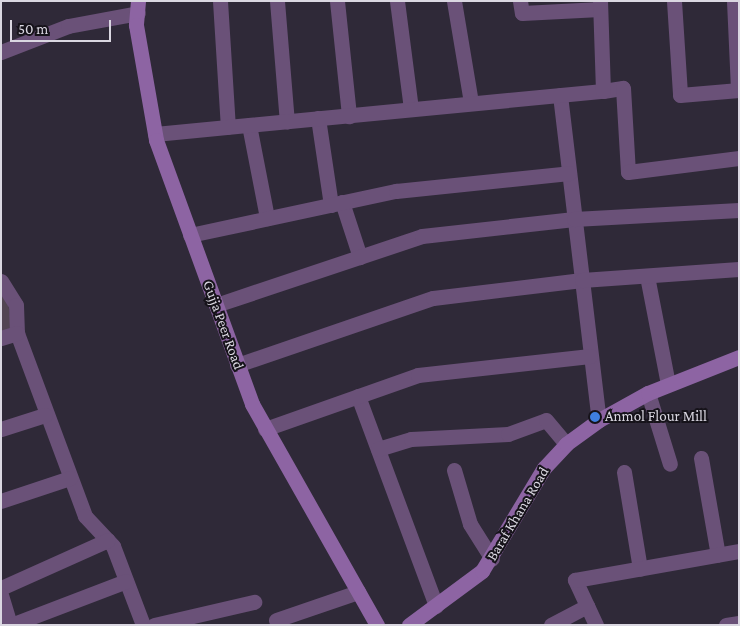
<!DOCTYPE html>
<style>
body{margin:0}
#map{position:relative;width:740px;height:626px;overflow:hidden;background:#2f2938;font-family:"Crimson Pro",serif}
div>[style]{position:absolute}
.building>*{inset:0;background:#524552}
.street>*{height:15px;margin:-7.5px;padding:0 7.5px;transform-origin:7.5px;border-radius:7.5px;background:#6a5178}
.secondary>*{height:15px;margin:-7.5px;padding:0 7.5px;transform-origin:7.5px;border-radius:7.5px;background:#8d64a3}
.dots>*{width:14px;height:14px;translate:-50% -50%;box-sizing:border-box;border:2px solid #16131a;border-radius:50%}
span{translate:-50% -50%;white-space:nowrap;text-align:center;line-height:1.15;-webkit-text-stroke:4px #16131a;paint-order:stroke}
.street-label{font-size:15px;color:#dad7e1}
.poi-label{font-size:15px;color:#dad7e1}
.left{translate:0 -50%;text-align:left}
.frame{position:absolute;inset:0;border:2px solid #dad7e1;pointer-events:none}
.scale{position:absolute;left:10px;top:20px;width:101px;height:22px;box-sizing:border-box;border:2px solid #dad7e1;border-top:0;padding-left:6px;font-size:15px;line-height:18px;white-space:nowrap;color:#dad7e1;-webkit-text-stroke:4px #16131a;paint-order:stroke}
</style>
<div id="map">
<div class="building">
<div style="clip-path:polygon(7px 295px,12px 330px,1px 333px,1px 297px)"></div>
</div>
<div class="street">
<div style="left:220px;top:1px;width:126px;rotate:86.4deg"></div>
<div style="left:277px;top:1px;width:121px;rotate:85.3deg"></div>
<div style="left:337px;top:1px;width:116px;rotate:84deg"></div>
<div style="left:397px;top:1px;width:109px;rotate:82.6deg"></div>
<div style="left:454px;top:1px;width:103px;rotate:80.5deg"></div>
<div style="left:520px;top:1px;width:12px;rotate:81deg"></div>
<div style="left:522px;top:13px;width:78px;rotate:-2.9deg"></div>
<div style="left:674px;top:1px;width:94px;rotate:86.3deg"></div>
<div style="left:680px;top:95px;width:59px;rotate:-4.8deg"></div>
<div style="left:734px;top:1px;width:89px;rotate:87.4deg"></div>
<div style="left:1px;top:52px;width:72px;rotate:-21.2deg"></div>
<div style="left:68px;top:26px;width:71px;rotate:-10.5deg"></div>
<div style="left:603px;top:91px;width:20px;rotate:-9deg"></div>
<div style="left:623px;top:88px;width:84px;rotate:86.6deg"></div>
<div style="left:628px;top:172px;width:112px;rotate:-7.2deg"></div>
<div style="left:560px;top:95px;width:327px;rotate:83.2deg"></div>
<div style="left:318px;top:118px;width:88px;rotate:81.5deg"></div>
<div style="left:249px;top:125px;width:95px;rotate:79deg"></div>
<div style="left:155px;top:134px;width:450px;rotate:-5.5deg"></div>
<div style="left:603px;top:91px;width:90px;rotate:-91.9deg"></div>
<div style="left:342px;top:202px;width:58px;rotate:71.9deg"></div>
<div style="left:190px;top:235px;width:211px;rotate:-12.1deg"></div>
<div style="left:396px;top:191px;width:174px;rotate:-5.9deg"></div>
<div style="left:647px;top:276px;width:110px;rotate:79deg"></div>
<div style="left:1px;top:281px;width:28px;rotate:58deg"></div>
<div style="left:16px;top:305px;width:28px;rotate:88deg"></div>
<div style="left:17px;top:333px;width:195px;rotate:69.6deg"></div>
<div style="left:85px;top:516px;width:41px;rotate:47deg"></div>
<div style="left:113px;top:546px;width:85px;rotate:69.2deg"></div>
<div style="left:216px;top:305px;width:217px;rotate:-18.5deg"></div>
<div style="left:422px;top:236px;width:153px;rotate:-6.4deg"></div>
<div style="left:574px;top:219px;width:165px;rotate:-3.1deg"></div>
<div style="left:1px;top:338px;width:17px;rotate:-17deg"></div>
<div style="left:237px;top:365px;width:207px;rotate:-18.9deg"></div>
<div style="left:433px;top:298px;width:150px;rotate:-6.9deg"></div>
<div style="left:582px;top:280px;width:157px;rotate:-4deg"></div>
<div style="left:648px;top:393px;width:74px;rotate:72.8deg"></div>
<div style="left:358px;top:396px;width:224px;rotate:69.6deg"></div>
<div style="left:1px;top:429px;width:46px;rotate:-17.7deg"></div>
<div style="left:265px;top:429px;width:162px;rotate:-19.4deg"></div>
<div style="left:418px;top:375px;width:173px;rotate:-6.3deg"></div>
<div style="left:378px;top:449px;width:34px;rotate:-17deg"></div>
<div style="left:411px;top:439px;width:97px;rotate:-3deg"></div>
<div style="left:508px;top:434px;width:40px;rotate:-20.2deg"></div>
<div style="left:546px;top:420px;width:31px;rotate:50deg"></div>
<div style="left:701px;top:458px;width:98px;rotate:80.1deg"></div>
<div style="left:454px;top:470px;width:56px;rotate:73.5deg"></div>
<div style="left:470px;top:524px;width:41px;rotate:57.8deg"></div>
<div style="left:624px;top:472px;width:98px;rotate:80.6deg"></div>
<div style="left:1px;top:501px;width:73px;rotate:-18.4deg"></div>
<div style="left:1px;top:588px;width:117px;rotate:-24.2deg"></div>
<div style="left:1px;top:595px;width:30px;rotate:73deg"></div>
<div style="left:276px;top:620px;width:87px;rotate:-18.9deg"></div>
<div style="left:11px;top:625px;width:123px;rotate:-20.9deg"></div>
<div style="left:154px;top:625px;width:103px;rotate:-13deg"></div>
<div style="left:551px;top:625px;width:41px;rotate:-27.8deg"></div>
<div style="left:596px;top:625px;width:50px;rotate:-115deg"></div>
<div style="left:575px;top:580px;width:167px;rotate:-10deg"></div>
<div style="left:726px;top:625px;width:13px;rotate:-9deg"></div>
</div>
<div class="secondary">
<div style="left:138px;top:1px;width:24px;rotate:95deg"></div>
<div style="left:136px;top:25px;width:117px;rotate:80.1deg"></div>
<div style="left:156px;top:140px;width:281px;rotate:70deg"></div>
<div style="left:252px;top:404px;width:254px;rotate:60.5deg"></div>
<div style="left:409px;top:625px;width:91px;rotate:-36.5deg"></div>
<div style="left:482px;top:571px;width:120px;rotate:-59deg"></div>
<div style="left:544px;top:468px;width:33px;rotate:-47deg"></div>
<div style="left:566px;top:444px;width:41px;rotate:-36deg"></div>
<div style="left:599px;top:420px;width:56px;rotate:-28.9deg"></div>
<div style="left:648px;top:393px;width:98px;rotate:-21.6deg"></div>
</div>
<div class="dots">
<div style="left:595px;top:417px;background:#3f7fe0"></div>
</div>
<div class="street-label">
<span style="left:223px;top:325px;rotate:70deg">Gujja Peer Road</span>
<span style="left:518px;top:514px;rotate:-59deg">Baraf Khana Road</span>
</div>
<div class="poi-label">
<span class="left" style="left:605px;top:417px">Anmol Flour Mill</span>
</div>
<div class="frame"></div>
<div class="scale">50 m</div>
</div>
